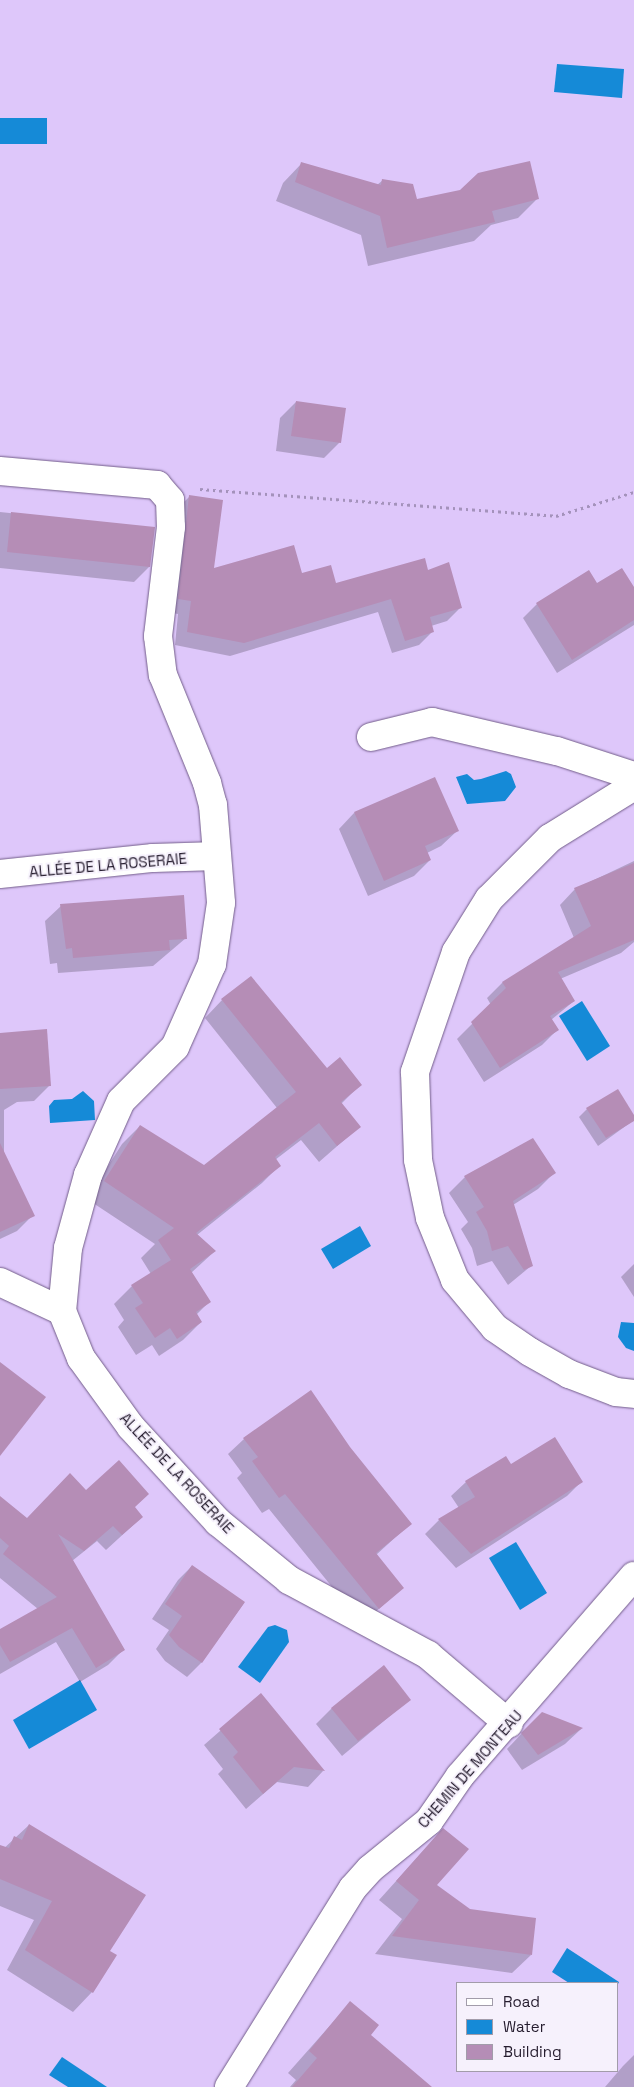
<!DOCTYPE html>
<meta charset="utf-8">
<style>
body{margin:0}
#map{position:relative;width:634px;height:2087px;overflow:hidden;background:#dec7fa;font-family:"Space Grotesk",sans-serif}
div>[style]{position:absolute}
.water>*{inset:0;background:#158ad7}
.shadow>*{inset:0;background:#0003}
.building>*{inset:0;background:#b58db6}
.path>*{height:3px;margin-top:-1.5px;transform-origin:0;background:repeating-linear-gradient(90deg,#a492bb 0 2.5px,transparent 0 6.5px)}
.roads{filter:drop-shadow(0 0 1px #725d89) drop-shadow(0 0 1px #725d89)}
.street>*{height:28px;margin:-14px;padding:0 14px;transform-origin:14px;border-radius:14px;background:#fff}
span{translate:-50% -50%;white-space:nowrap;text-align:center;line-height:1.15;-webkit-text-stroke:4px #f6f1fc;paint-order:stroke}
.street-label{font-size:15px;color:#251c2e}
.legend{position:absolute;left:456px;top:1982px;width:162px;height:90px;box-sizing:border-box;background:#f6f1fc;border:1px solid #a29caa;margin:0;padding:6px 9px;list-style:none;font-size:15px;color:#251c2e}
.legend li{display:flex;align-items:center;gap:10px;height:25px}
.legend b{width:25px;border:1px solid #a29caa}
</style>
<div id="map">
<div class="water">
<div style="clip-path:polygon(557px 64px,624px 69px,622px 98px,554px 92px)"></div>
<div style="clip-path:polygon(0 118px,47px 118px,47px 144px,0 144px)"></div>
<div style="clip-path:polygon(506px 771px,511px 774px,516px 787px,505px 801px,467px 804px,456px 777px,467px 774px,474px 780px,481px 779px)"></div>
<div style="clip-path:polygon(582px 1001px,610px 1046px,587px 1061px,559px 1016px)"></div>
<div style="clip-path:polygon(83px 1091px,94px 1101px,95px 1120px,50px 1123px,49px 1106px,54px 1100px,72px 1099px)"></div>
<div style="clip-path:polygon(360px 1226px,371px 1246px,333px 1269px,321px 1249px)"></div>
<div style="clip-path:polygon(621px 1322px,634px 1323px,634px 1351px,626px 1348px,618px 1337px)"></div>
<div style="clip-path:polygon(516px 1542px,547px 1593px,520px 1610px,489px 1558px)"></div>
<div style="clip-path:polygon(275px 1625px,287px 1630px,289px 1642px,260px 1683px,238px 1667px,268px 1627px)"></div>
<div style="clip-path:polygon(80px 1680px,97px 1710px,29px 1749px,13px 1720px)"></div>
<div style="clip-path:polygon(567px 1948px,619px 1982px,618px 1984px,569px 1983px,552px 1972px)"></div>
<div style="clip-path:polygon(62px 2057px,107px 2087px,68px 2087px,49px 2075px)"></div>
</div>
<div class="shadow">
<div style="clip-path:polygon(302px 163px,377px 185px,383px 180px,416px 200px,537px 199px,518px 218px,491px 225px,474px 241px,368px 266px,361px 235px,276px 201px,283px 183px)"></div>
<div style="clip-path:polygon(296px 402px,340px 442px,324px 458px,276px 451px,280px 418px)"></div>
<div style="clip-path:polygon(190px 496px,212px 570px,301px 574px,336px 585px,427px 571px,460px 608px,447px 621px,431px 626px,432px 632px,419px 645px,392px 653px,378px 612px,230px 656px,175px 645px,178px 614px,166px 612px,177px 509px)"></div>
<div style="clip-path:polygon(0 512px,154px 528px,149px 567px,134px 582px,0 568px)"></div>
<div style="clip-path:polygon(596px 584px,634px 590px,634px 625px,557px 673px,523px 618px,537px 604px)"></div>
<div style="clip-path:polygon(354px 813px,457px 831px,441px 846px,427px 853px,430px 860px,414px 876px,368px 896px,339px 829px)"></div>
<div style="clip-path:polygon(634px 861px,634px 942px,621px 953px,560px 979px,574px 1001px,551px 1020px,557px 1030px,542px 1045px,484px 1082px,457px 1039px,491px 1005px,487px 998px,502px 983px,574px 938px,560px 905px,575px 889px)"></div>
<div style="clip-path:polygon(61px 906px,186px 938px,153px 966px,58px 973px,57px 963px,50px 964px,45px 921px)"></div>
<div style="clip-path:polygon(222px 1000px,327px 1069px,360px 1085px,341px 1104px,359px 1127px,319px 1162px,301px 1140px,275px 1160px,279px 1166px,262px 1183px,197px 1235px,215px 1251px,191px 1273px,209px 1302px,196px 1315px,201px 1322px,183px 1340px,159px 1356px,152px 1345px,136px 1355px,118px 1327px,124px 1320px,114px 1304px,132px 1286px,151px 1274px,141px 1258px,155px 1244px,87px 1199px,122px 1144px,140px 1126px,204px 1167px,277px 1108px,205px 1018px)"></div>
<div style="clip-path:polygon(0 1034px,50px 1085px,34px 1101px,17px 1102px,4px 1110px,4px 1154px,33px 1215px,17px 1231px,0 1239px)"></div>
<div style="clip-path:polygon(587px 1109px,634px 1117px,634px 1120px,598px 1146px,579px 1117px)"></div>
<div style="clip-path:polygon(554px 1173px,538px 1189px,513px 1205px,531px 1266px,508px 1285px,492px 1261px,477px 1266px,472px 1248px,461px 1229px,468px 1222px,449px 1193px,465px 1177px)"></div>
<div style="clip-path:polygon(634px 1264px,634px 1297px,621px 1277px)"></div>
<div style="clip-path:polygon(244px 1439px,349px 1448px,410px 1524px,376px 1555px,402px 1588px,362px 1624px,269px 1509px,262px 1513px,237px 1478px,242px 1473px,228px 1454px)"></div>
<div style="clip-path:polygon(511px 1466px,581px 1482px,567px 1496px,456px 1568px,425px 1534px,439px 1520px,459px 1508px,451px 1496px,466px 1482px)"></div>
<div style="clip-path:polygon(85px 1492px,134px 1507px,142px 1517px,106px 1550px,97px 1541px,72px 1561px,123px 1650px,108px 1665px,80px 1682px,56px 1642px,0 1674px,0 1631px,38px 1609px,0 1578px,0 1538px,7px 1530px,27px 1519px)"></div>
<div style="clip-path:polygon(192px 1566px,244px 1603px,201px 1663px,187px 1677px,165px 1661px,156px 1649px,169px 1630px,152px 1619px,178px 1580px)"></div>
<div style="clip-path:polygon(261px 1695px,323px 1771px,308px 1787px,277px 1782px,246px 1809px,218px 1774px,223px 1769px,204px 1745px)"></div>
<div style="clip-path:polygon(409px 1700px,342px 1756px,316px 1724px,332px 1708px)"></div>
<div style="clip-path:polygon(526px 1729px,581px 1729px,565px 1744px,522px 1770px,507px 1749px)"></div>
<div style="clip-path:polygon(29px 1825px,108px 1951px,92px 1992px,73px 2012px,7px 1970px,34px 1920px,0 1906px,0 1852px)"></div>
<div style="clip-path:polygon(443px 1829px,435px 1885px,531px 1955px,512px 1973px,375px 1954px,402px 1919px,379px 1900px)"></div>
<div style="clip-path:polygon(350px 2003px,369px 2036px,414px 2087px,290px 2087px,296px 2080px,288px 2073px)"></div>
<div style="clip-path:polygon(634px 2055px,634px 2087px,605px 2087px,623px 2066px)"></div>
</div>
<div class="building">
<div style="clip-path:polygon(530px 161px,539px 199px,492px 211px,495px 222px,387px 248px,380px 216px,295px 182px,301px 162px,381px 185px,382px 179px,413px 184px,417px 199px,460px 190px,478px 173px)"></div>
<div style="clip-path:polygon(296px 401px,346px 408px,341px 443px,291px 436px)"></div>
<div style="clip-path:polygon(189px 495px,223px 500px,214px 568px,294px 545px,302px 573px,331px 565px,336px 583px,425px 558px,428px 570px,449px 562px,462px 608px,430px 617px,434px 632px,405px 641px,391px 599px,244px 643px,187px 632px,191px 601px,178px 599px)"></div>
<div style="clip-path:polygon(11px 512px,155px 527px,150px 567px,7px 552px)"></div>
<div style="clip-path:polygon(622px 568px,634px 587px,634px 620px,572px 660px,536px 603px,589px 570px,597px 583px)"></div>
<div style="clip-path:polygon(435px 777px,459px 831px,425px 846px,431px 860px,384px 881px,354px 812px)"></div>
<div style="clip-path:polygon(634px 863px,634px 940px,558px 972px,575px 1001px,550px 1016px,559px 1030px,500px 1068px,471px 1022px,506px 988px,502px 982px,591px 926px,574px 888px)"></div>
<div style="clip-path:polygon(184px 895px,187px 939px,169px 940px,170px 950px,73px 958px,72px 948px,66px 949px,60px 904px)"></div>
<div style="clip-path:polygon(251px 976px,327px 1068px,340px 1057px,362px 1085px,341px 1102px,361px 1127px,337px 1146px,319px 1123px,275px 1157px,281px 1166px,196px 1233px,216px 1251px,190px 1269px,211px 1302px,196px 1312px,202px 1322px,177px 1339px,170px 1328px,155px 1338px,135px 1308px,143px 1303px,131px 1285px,171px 1260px,158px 1240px,174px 1228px,104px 1181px,140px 1125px,204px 1165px,296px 1092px,221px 999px)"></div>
<div style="clip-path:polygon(47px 1029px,51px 1086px,0 1089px,0 1033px)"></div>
<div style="clip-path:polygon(618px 1089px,634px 1115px,634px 1121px,606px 1138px,586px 1108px)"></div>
<div style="clip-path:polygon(533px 1138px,556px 1173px,513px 1201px,533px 1266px,524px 1270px,508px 1246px,492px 1251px,487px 1231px,476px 1212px,484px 1207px,464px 1176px)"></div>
<div style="clip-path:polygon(0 1143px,35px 1216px,0 1232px)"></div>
<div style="clip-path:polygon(0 1362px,46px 1397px,0 1456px)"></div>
<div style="clip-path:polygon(311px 1390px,350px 1447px,412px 1524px,376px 1553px,404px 1588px,379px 1609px,285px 1494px,279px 1498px,252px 1461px,258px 1457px,243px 1438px)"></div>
<div style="clip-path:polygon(555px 1437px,583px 1482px,471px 1554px,438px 1519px,475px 1497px,465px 1481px,506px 1456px,511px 1464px)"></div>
<div style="clip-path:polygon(119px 1460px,149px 1494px,135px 1507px,143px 1517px,122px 1535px,113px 1526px,84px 1551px,58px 1534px,125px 1650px,96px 1668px,72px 1628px,10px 1662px,0 1645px,0 1629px,57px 1597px,3px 1554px,9px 1546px,0 1538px,0 1496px,27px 1518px,70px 1473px,86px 1490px)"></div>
<div style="clip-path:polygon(192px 1565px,245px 1602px,202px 1663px,179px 1647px,169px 1635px,182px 1616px,165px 1604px)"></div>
<div style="clip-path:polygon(384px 1665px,411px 1700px,358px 1741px,331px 1708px)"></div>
<div style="clip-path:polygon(261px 1693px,325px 1771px,294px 1767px,263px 1794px,233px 1757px,238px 1752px,219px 1729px)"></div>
<div style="clip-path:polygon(542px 1712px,583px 1728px,538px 1755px,521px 1733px)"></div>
<div style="clip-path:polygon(29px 1824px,146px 1895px,110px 1951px,117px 1955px,93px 1993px,25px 1950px,52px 1901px,0 1879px,0 1845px,9px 1848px,14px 1836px,22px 1840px)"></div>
<div style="clip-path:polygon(443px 1828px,469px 1849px,437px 1885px,470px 1909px,536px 1918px,532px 1955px,392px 1936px,419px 1900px,396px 1881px)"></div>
<div style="clip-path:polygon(350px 2001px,379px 2025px,371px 2035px,432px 2087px,292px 2087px,317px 2058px,309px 2051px)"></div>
</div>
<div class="path">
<div style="left:200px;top:489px;width:357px;rotate:4.3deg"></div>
<div style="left:556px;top:516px;width:82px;rotate:-17.1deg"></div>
</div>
<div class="roads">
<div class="street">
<div style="left:0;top:471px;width:158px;rotate:5.1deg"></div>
<div style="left:157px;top:485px;width:20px;rotate:49deg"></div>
<div style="left:170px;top:500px;width:27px;rotate:88deg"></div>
<div style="left:171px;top:527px;width:110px;rotate:96.8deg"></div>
<div style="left:158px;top:636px;width:39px;rotate:83deg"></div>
<div style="left:163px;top:675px;width:117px;rotate:67.8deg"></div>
<div style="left:207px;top:783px;width:23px;rotate:75deg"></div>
<div style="left:213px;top:805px;width:98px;rotate:85.3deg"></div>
<div style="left:221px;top:903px;width:62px;rotate:98.4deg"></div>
<div style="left:212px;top:964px;width:91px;rotate:114deg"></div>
<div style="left:175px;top:1047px;width:76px;rotate:135deg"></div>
<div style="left:121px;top:1101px;width:81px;rotate:114deg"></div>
<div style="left:88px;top:1175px;width:76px;rotate:105.3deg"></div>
<div style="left:68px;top:1248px;width:63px;rotate:95.4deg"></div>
<div style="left:371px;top:737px;width:63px;rotate:-13.8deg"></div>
<div style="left:432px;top:722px;width:128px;rotate:13.1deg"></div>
<div style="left:557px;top:751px;width:81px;rotate:18deg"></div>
<div style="left:634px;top:786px;width:99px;rotate:148.2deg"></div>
<div style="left:550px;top:838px;width:86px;rotate:135deg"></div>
<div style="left:489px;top:899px;width:62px;rotate:121.9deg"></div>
<div style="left:456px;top:952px;width:127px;rotate:108.9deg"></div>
<div style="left:415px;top:1072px;width:88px;rotate:88deg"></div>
<div style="left:418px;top:1160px;width:59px;rotate:78.3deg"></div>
<div style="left:430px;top:1218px;width:67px;rotate:68deg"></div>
<div style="left:455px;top:1280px;width:62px;rotate:50.2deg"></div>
<div style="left:495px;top:1328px;width:42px;rotate:34.4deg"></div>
<div style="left:530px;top:1352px;width:45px;rotate:29.4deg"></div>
<div style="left:569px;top:1374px;width:50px;rotate:21deg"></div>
<div style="left:616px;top:1392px;width:18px;rotate:6deg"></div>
<div style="left:0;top:874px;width:154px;rotate:-6deg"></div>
<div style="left:153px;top:858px;width:64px;rotate:-1.8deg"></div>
<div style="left:0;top:1282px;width:68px;rotate:25.1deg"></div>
<div style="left:62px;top:1311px;width:51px;rotate:68deg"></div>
<div style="left:81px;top:1358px;width:85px;rotate:54.1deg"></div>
<div style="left:131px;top:1427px;width:129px;rotate:47.5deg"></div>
<div style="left:218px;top:1522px;width:92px;rotate:39.2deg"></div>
<div style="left:289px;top:1580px;width:158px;rotate:28.3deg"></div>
<div style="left:428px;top:1655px;width:106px;rotate:40.4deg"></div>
<div style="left:229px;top:2087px;width:234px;rotate:-58.1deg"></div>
<div style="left:353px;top:1888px;width:25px;rotate:-48deg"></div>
<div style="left:370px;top:1869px;width:76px;rotate:-39.1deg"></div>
<div style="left:429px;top:1821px;width:55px;rotate:-55.4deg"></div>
<div style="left:460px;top:1776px;width:265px;rotate:-49deg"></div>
</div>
</div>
<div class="street-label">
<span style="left:108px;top:865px;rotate:-5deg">ALLÉE DE LA ROSERAIE</span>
<span style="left:177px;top:1473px;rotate:47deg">ALLÉE DE LA ROSERAIE</span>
<span style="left:470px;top:1769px;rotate:-49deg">CHEMIN DE MONTEAU</span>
</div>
<ul class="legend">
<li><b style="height:6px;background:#fff"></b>Road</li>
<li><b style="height:14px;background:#158ad7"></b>Water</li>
<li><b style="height:14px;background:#b58db6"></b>Building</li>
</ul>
</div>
